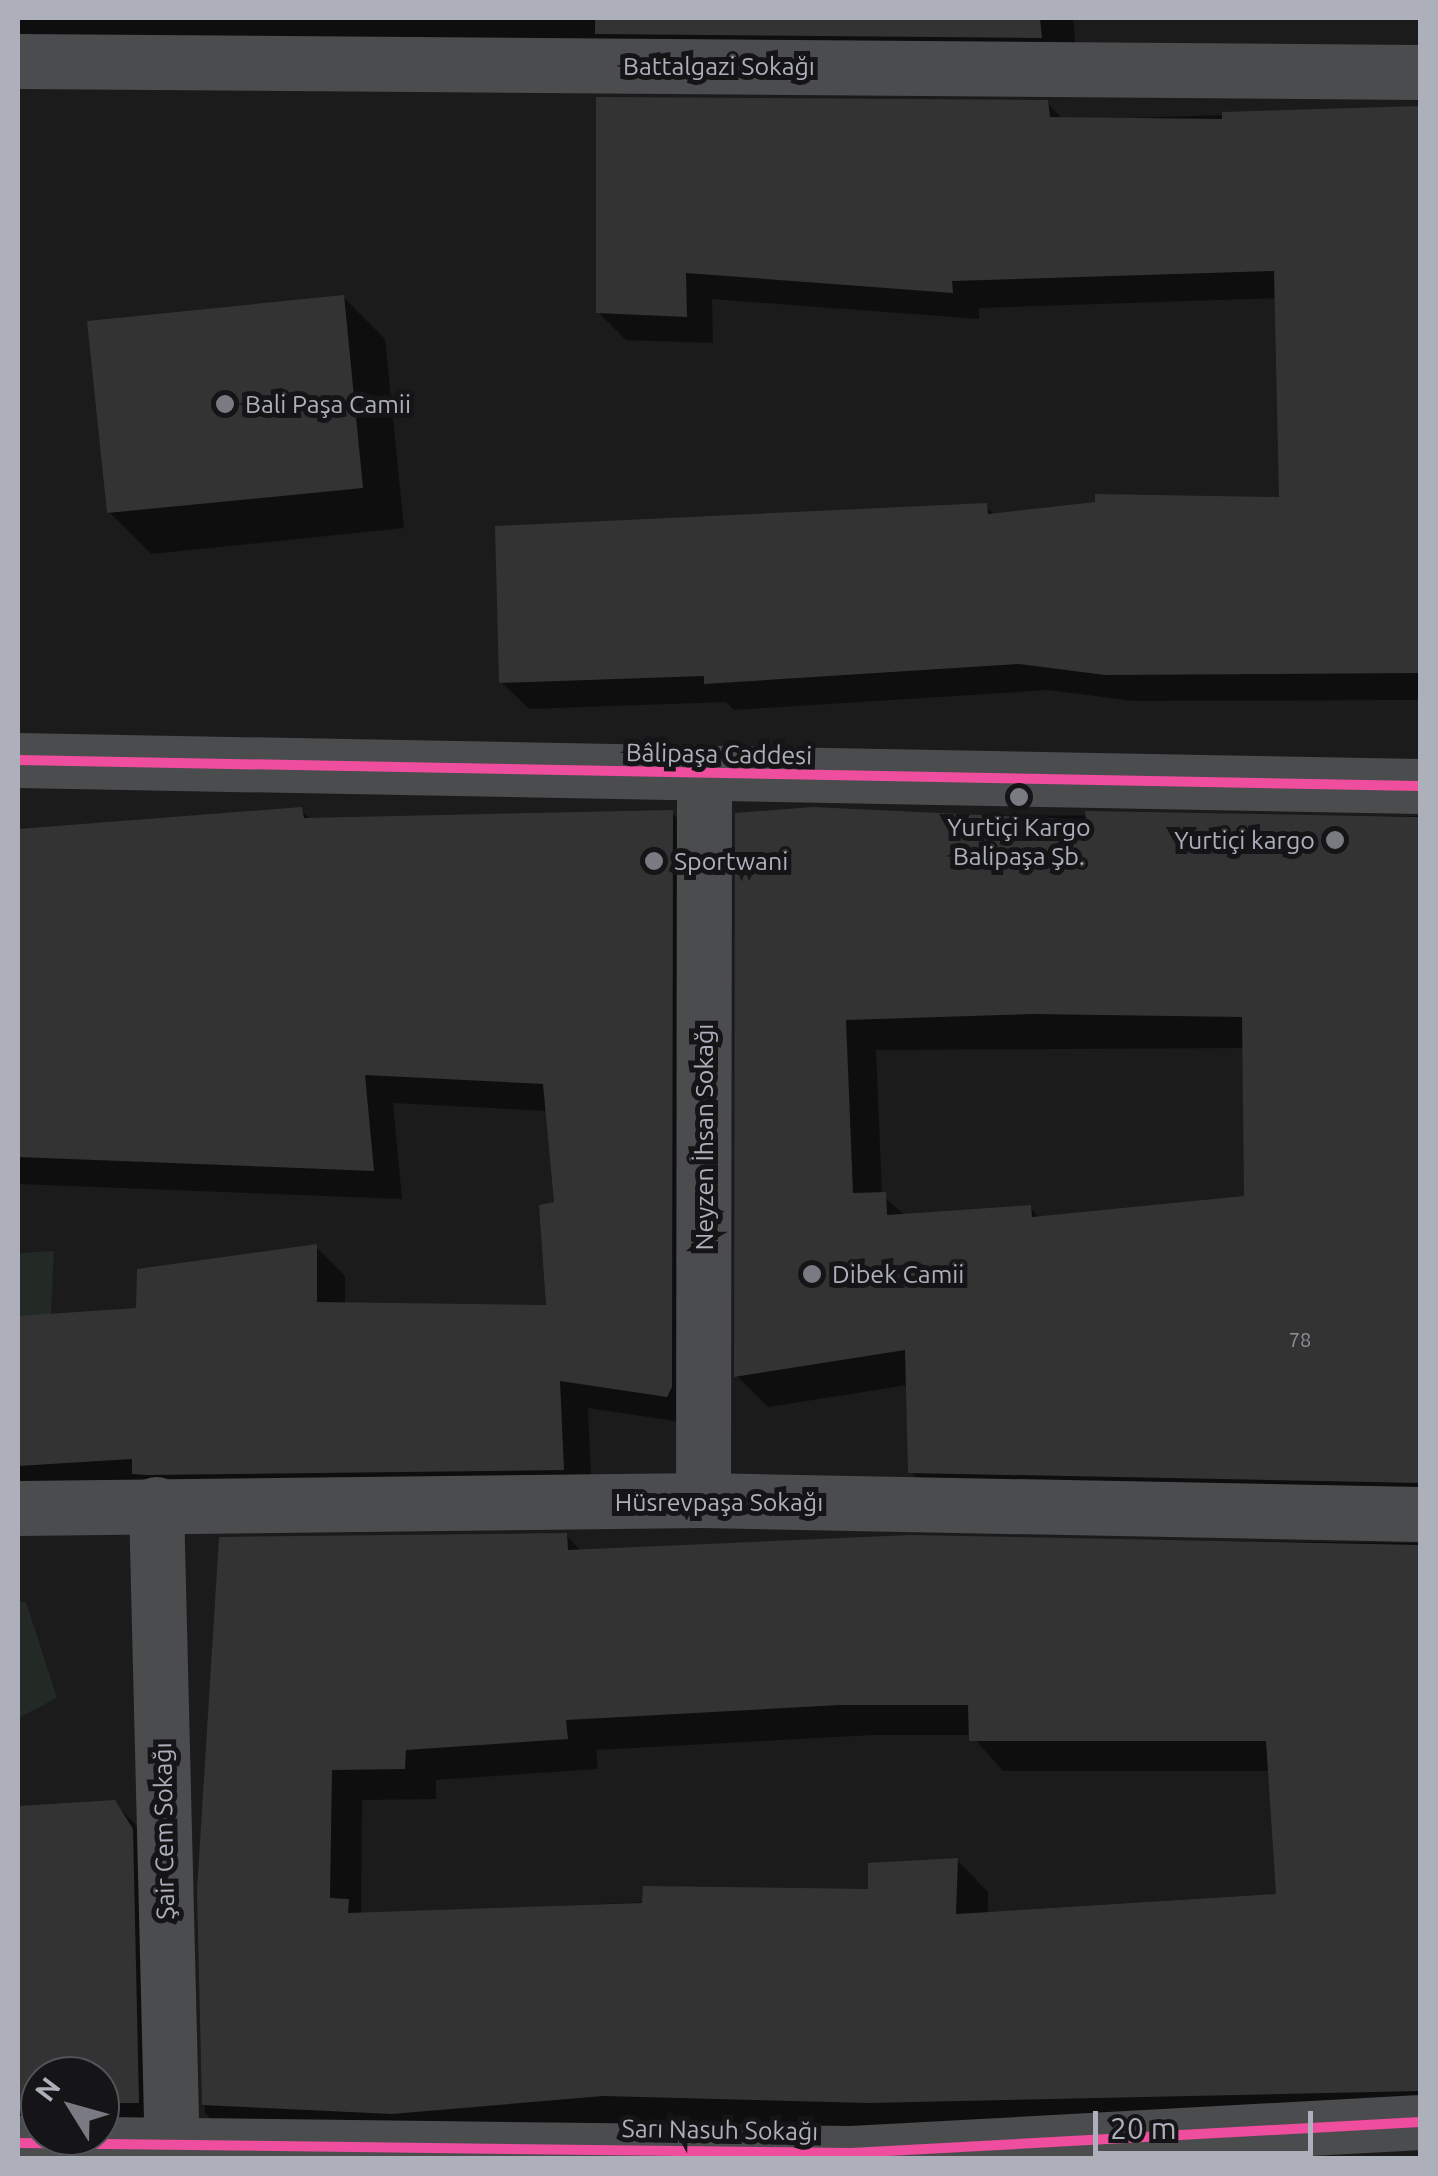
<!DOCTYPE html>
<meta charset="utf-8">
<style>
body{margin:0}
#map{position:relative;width:1438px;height:2176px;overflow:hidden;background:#1b1b1b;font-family:Ubuntu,sans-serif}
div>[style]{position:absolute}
.green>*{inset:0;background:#232a25}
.shadow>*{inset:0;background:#0007}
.building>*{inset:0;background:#333}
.minor>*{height:55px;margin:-27.5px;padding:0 27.5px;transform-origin:27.5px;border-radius:27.5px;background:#4b4c4e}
.cycleway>*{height:10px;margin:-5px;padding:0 5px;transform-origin:5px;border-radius:5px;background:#ef4d9e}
.dots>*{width:28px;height:28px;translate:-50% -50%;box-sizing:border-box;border:5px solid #151517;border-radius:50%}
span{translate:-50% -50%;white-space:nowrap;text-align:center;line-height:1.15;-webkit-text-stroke:10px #151517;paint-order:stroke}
.number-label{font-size:20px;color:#8e9098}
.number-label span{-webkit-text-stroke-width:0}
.street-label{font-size:25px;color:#adafba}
.poi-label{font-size:25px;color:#adafba}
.left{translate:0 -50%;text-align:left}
.right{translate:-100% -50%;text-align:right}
.frame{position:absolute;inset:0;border:20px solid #adafba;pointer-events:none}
.north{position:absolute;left:20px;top:2056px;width:100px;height:100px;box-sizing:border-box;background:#151517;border:2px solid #525358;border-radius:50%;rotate:307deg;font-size:28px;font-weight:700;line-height:40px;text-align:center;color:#adafba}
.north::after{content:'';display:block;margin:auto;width:35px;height:45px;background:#7a7b82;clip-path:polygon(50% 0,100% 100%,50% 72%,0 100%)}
.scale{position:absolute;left:1093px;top:2111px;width:220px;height:45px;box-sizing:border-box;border:5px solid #adafba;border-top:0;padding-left:12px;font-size:30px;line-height:35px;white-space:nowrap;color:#adafba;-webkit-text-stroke:8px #151517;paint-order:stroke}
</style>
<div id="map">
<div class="green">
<div style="clip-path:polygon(54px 1251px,48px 1369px,18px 1369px,18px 1253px)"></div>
<div style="clip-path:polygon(18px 1602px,26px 1602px,57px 1698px,18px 1718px)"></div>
</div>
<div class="shadow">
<div style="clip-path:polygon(18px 18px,1073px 18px,1078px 74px,18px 53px)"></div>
<div style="clip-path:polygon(1047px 103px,1064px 120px,1420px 109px,1420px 700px,1134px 701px,1048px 690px,734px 710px,726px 702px,529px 709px,501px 682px,986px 506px,996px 516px,1281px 500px,1277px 298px,979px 308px,979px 319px,712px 299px,713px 343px,626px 340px,598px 312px)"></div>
<div style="clip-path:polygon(343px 297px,385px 339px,404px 528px,151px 554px,109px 512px)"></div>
<div style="clip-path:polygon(301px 810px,311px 820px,672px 813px,701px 842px,695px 1424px,588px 1408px,592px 1499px,18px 1496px,18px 1318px,139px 1310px,316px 1247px,345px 1276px,345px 1305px,549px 1307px,557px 1205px,548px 1111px,393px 1103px,402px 1199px,18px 1184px,18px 831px)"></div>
<div style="clip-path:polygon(evenodd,738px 815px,1420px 816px,1420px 1512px,942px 1503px,911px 1472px,908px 1385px,768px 1407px,737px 1376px,738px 815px,1245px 1048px,1247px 1198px,1041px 1219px,1030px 1208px,906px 1216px,882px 1195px,876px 1050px,1245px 1048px)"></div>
<div style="clip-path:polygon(evenodd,566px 1535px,582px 1552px,910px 1538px,1420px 1543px,1420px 2123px,236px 2144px,205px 2113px,199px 1891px,566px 1535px,873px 1735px,971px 1735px,1003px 1771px,1271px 1771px,1278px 1896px,988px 1915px,988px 1892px,957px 1860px,870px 1892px,361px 1915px,362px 1800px,436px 1799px,436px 1780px,598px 1769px,596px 1750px,873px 1735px)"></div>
<div style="clip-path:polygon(evenodd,114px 1803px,146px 1835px,170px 2144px,18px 2158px,18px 1808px,114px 1803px,40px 2076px,100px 2076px,100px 2136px,40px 2136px,40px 2076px)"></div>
<div style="clip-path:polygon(1420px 2156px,1420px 2158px,1370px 2158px)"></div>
</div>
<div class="building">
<div style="clip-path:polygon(595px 18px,1040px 18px,1042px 38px,595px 34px)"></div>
<div style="clip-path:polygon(596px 97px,1048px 100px,1050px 117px,1222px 119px,1222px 112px,1420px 106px,1420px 673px,1105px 675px,1019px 664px,704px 684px,704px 676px,499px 683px,495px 526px,987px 503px,988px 514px,1095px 502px,1095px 494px,1279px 497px,1274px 271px,952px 281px,953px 293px,686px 273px,687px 317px,596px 313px)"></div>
<div style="clip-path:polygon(344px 295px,363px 488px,107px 513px,87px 321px)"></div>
<div style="clip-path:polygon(302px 807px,304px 818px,673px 810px,672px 1387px,667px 1397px,560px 1381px,564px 1470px,147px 1475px,132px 1474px,132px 1459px,18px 1466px,18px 1316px,136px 1308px,137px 1269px,317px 1244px,317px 1302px,546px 1305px,539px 1205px,554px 1202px,543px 1084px,365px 1075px,374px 1171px,18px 1157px,18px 829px)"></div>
<div style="clip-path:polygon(evenodd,813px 807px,1086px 820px,1085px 811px,1420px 817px,1420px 1483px,908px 1473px,905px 1350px,734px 1377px,735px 813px,813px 807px,1033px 1014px,1242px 1017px,1244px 1196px,1032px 1217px,1031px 1205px,887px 1215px,886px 1192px,853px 1193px,846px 1020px,1033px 1014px)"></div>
<div style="clip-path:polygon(evenodd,567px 1533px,568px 1550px,910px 1535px,1420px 1545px,1420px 2091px,868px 2103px,603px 2096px,392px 2114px,202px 2105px,197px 1891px,219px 1537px,567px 1533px,840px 1705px,968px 1705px,969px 1741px,1266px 1741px,1276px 1894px,956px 1914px,958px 1858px,868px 1863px,868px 1889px,643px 1886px,642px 1903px,348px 1913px,349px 1899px,330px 1898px,332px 1770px,405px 1769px,406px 1750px,568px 1739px,566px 1720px,840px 1705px)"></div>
<div style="clip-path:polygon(115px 1800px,133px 1829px,139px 2103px,100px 2103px,100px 2076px,40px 2076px,40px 2102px,18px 2102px,18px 1806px)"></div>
</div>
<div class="minor">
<div style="left:18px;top:61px;width:1402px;rotate:0.45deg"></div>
<div style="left:18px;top:760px;width:1402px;rotate:1.06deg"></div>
<div style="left:703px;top:1500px;width:726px;rotate:-89.92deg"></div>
<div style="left:156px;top:1504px;width:654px;rotate:88.6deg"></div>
<div style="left:18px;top:1508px;width:685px;rotate:-0.67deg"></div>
<div style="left:703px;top:1500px;width:717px;rotate:1.12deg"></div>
<div style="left:18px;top:2143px;width:833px;rotate:0.69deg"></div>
<div style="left:851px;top:2153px;width:570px;rotate:-3.12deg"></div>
</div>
<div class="cycleway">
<div style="left:18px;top:760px;width:1402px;rotate:1.06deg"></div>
<div style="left:18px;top:2143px;width:833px;rotate:0.69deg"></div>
<div style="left:851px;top:2153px;width:570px;rotate:-3.12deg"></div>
</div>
<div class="dots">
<div style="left:225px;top:404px;background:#7a7b82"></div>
<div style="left:1019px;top:797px;background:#7a7b82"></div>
<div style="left:1335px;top:840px;background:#7a7b82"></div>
<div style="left:654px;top:861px;background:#7a7b82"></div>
<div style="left:812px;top:1274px;background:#7a7b82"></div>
</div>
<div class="number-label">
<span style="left:1300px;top:1339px">78</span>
</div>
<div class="street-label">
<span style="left:719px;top:66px">Battalgazi Sokağı</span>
<span style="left:719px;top:754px;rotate:1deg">Bâlipaşa Caddesi</span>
<span style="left:704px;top:1137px;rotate:-90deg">Neyzen İhsan Sokağı</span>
<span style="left:719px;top:1502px">Hüsrevpaşa Sokağı</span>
<span style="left:164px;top:1831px;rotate:-91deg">Şair Cem Sokağı</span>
<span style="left:720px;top:2130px;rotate:1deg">Sarı Nasuh Sokağı</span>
</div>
<div class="poi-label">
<span class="left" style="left:245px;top:404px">Bali Paşa Camii</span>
<span style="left:1019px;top:842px">Yurtiçi Kargo<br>Balipaşa Şb.</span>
<span class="right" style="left:1315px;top:840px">Yurtiçi kargo</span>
<span class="left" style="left:674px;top:861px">Sportwani</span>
<span class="left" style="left:832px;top:1274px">Dibek Camii</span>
</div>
<div class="frame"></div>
<div class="north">N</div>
<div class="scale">20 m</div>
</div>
